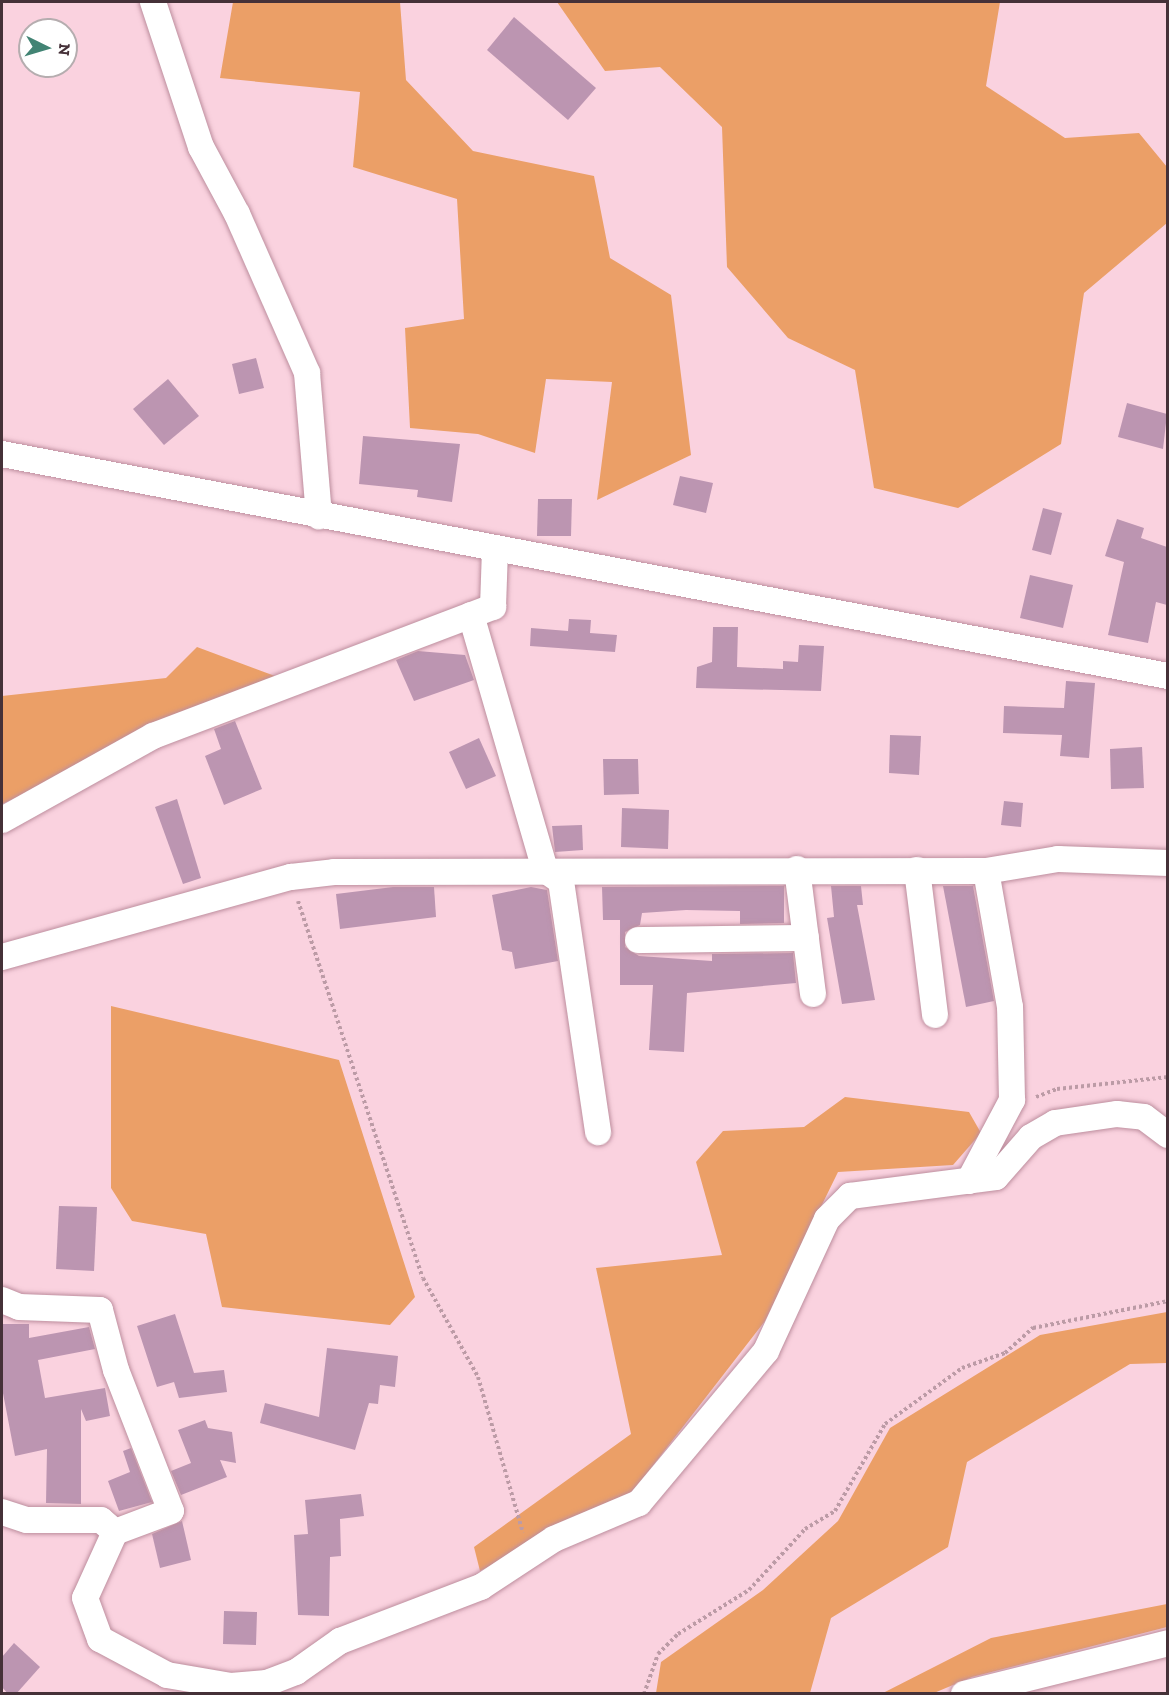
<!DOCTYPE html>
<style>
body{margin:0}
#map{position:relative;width:1169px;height:1695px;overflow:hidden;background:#fad2df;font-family:"Zilla Slab",serif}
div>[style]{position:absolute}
.green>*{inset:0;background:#eb9f67}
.building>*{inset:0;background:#bc95b1}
.path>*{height:4px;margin-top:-2px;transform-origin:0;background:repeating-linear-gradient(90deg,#bc9ba6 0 3px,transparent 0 6px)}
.roads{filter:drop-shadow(0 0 2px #bd8e9e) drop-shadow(0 0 2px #bd8e9e)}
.minor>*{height:26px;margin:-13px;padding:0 13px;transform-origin:13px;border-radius:13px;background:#fff}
span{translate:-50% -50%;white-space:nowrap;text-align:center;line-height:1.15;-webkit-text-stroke:5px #fff;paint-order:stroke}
.frame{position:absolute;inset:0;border:3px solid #453138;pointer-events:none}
.north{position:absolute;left:18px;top:18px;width:60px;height:60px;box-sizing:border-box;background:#fff;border:2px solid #b5adaf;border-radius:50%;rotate:95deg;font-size:16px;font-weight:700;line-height:24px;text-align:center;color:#453138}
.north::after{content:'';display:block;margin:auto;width:21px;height:27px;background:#428474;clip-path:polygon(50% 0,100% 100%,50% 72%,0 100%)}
</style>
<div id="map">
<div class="green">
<div style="clip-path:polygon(233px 2px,400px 2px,406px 80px,473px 151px,594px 176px,610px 258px,671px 295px,691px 455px,597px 500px,612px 382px,546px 379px,535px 453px,478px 434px,410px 428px,405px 328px,464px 319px,457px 199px,353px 167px,360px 92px,220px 78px)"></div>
<div style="clip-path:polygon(557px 2px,1000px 2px,986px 86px,1065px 138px,1139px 133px,1167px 167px,1167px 223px,1084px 293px,1061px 444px,958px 508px,874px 488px,855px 370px,788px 338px,727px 267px,722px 127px,660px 67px,605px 71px)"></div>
<div style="clip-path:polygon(197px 647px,283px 679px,2px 804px,2px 696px,166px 678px)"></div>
<div style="clip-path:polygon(111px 1006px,339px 1060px,415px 1297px,390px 1325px,222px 1307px,206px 1234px,132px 1221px,111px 1188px)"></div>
<div style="clip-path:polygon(845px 1097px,969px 1112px,981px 1133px,953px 1165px,838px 1172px,765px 1321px,627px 1499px,480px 1571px,474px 1547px,631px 1434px,596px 1268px,722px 1255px,696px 1162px,723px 1131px,804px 1127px)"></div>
<div style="clip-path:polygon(1167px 1312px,1167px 1363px,1130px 1364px,967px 1462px,948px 1547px,831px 1618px,810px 1693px,656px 1693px,661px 1662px,763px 1590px,838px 1521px,890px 1428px,1040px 1335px)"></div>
<div style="clip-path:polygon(1167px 1604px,1167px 1627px,972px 1677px,934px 1693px,881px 1694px,991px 1638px)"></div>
</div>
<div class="building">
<div style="clip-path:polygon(514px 17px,596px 88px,568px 120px,487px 50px)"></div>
<div style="clip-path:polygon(256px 358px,264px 388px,239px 394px,232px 364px)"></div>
<div style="clip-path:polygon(168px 379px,199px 416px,164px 445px,133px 409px)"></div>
<div style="clip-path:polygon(1127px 403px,1167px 414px,1163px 449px,1118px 437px)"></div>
<div style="clip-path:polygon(363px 436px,460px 444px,452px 502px,417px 497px,418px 490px,359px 484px)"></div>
<div style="clip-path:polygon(680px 476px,713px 483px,706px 513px,673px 505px)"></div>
<div style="clip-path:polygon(538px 499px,572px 499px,571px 536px,537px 536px)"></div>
<div style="clip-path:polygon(1043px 508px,1062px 513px,1051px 555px,1032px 550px)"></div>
<div style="clip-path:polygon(1117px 519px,1144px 528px,1141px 538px,1167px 547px,1167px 605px,1156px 602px,1148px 643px,1108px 635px,1124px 562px,1105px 556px)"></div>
<div style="clip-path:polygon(1030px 575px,1073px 585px,1063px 628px,1020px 618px)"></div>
<div style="clip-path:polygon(569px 619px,591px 620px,590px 633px,617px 635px,615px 652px,530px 646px,531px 628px,568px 631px)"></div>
<div style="clip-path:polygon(713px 627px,738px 627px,737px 667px,783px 669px,783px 661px,798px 662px,799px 645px,824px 646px,821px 691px,696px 688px,697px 667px,712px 662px)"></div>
<div style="clip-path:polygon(418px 651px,465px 655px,474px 680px,414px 701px,396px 660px)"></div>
<div style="clip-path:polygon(1066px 681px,1095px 683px,1089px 758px,1060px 756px,1062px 735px,1003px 733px,1004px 706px,1064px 708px)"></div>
<div style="clip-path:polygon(235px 721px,262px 789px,224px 805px,205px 756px,221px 749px,214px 729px)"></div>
<div style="clip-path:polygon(890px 735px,921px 736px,919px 775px,889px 773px)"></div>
<div style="clip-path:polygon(479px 738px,496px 776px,466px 789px,449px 752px)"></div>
<div style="clip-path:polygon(1142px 747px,1144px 788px,1111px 789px,1110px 749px)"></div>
<div style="clip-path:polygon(603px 759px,638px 759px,639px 794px,604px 795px)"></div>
<div style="clip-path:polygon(177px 799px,201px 878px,183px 884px,155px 807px)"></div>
<div style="clip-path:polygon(1004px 801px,1023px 803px,1021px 827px,1001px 825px)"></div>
<div style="clip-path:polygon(622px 808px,669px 810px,668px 849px,621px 847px)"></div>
<div style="clip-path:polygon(582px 825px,583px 850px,555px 852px,552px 826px)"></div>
<div style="clip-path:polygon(784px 886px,784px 923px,740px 924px,740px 911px,686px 910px,642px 913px,640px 925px,625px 932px,625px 947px,639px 956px,712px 961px,712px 954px,793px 953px,796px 983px,687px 993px,684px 1052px,649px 1050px,653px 985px,620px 985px,620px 920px,603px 920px,602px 887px)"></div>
<div style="clip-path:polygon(831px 886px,861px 886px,863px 905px,857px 905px,875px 1000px,842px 1004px,827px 918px,834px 917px)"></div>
<div style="clip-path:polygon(943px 886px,973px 886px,994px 1001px,966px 1007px)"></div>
<div style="clip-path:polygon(393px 887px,434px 887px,436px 917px,340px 929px,336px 894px)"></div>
<div style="clip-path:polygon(531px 887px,547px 890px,558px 961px,515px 969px,512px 952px,502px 950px,492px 895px)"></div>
<div style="clip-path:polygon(59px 1206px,97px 1207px,94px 1271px,56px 1269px)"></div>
<div style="clip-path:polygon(175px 1314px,194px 1373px,224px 1370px,227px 1392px,179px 1398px,174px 1382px,157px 1387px,137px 1326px)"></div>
<div style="clip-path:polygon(2px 1324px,29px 1324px,29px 1338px,89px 1327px,95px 1349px,38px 1360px,45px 1398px,105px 1388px,110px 1416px,86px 1421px,81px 1409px,81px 1504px,46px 1503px,47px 1449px,15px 1456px,2px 1388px)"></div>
<div style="clip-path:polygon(327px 1348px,398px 1356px,395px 1387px,380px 1385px,378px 1404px,369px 1403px,355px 1450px,260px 1423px,265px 1403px,319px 1417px)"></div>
<div style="clip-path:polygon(205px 1420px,208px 1428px,232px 1432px,236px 1463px,220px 1460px,227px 1477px,181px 1495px,171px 1471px,191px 1463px,178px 1430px)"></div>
<div style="clip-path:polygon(131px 1448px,152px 1502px,119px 1511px,108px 1481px,130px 1472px,123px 1451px)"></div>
<div style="clip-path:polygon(361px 1494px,364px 1516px,340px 1519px,341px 1556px,330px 1557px,329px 1616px,298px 1615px,294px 1535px,308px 1534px,305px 1500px)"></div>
<div style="clip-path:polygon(182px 1521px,191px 1560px,160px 1568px,152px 1534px)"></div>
<div style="clip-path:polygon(224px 1611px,257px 1612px,256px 1645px,223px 1644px)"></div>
<div style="clip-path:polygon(14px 1643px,40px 1667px,16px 1694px,8px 1694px,2px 1687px,2px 1657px)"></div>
</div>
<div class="path">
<div style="left:298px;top:901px;width:397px;rotate:71.7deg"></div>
<div style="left:423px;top:1278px;width:113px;rotate:60.9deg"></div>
<div style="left:478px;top:1377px;width:162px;rotate:73.9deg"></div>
<div style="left:1036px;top:1097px;width:22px;rotate:-21deg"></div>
<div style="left:1057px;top:1089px;width:112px;rotate:-6.2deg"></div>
<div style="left:644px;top:1694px;width:42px;rotate:-70.7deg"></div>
<div style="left:658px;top:1654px;width:28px;rotate:-45deg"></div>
<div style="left:678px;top:1634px;width:84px;rotate:-31.8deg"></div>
<div style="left:749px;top:1590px;width:83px;rotate:-47.4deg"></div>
<div style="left:805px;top:1529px;width:35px;rotate:-31deg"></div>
<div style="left:835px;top:1511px;width:100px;rotate:-60.1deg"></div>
<div style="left:885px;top:1424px;width:95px;rotate:-36deg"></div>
<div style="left:962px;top:1368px;width:46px;rotate:-19.2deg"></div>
<div style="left:1005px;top:1353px;width:38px;rotate:-42deg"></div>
<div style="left:1033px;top:1328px;width:138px;rotate:-11.3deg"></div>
</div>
<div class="roads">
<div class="minor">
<div style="left:153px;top:2px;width:153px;rotate:71.7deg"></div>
<div style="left:201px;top:147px;width:76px;rotate:61.8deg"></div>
<div style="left:237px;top:214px;width:174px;rotate:66.2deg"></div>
<div style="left:307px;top:373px;width:144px;rotate:85.2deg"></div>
<div style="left:2px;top:454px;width:1187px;rotate:10.78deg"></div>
<div style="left:471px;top:615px;width:266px;rotate:73.8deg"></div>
<div style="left:545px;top:870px;width:19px;rotate:35deg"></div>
<div style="left:561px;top:881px;width:254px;rotate:81.6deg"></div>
<div style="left:2px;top:820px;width:173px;rotate:-29.1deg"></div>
<div style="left:153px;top:736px;width:364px;rotate:-20.8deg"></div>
<div style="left:493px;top:607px;width:57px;rotate:-88deg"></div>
<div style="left:797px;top:869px;width:126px;rotate:82.7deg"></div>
<div style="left:917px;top:870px;width:146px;rotate:82.9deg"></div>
<div style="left:638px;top:940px;width:168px;rotate:-0.7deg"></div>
<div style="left:2px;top:957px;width:300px;rotate:-15.5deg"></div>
<div style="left:291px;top:877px;width:43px;rotate:-6.6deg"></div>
<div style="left:334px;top:872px;width:652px;rotate:-0.09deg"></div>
<div style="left:986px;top:871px;width:73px;rotate:-9.5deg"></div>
<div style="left:1058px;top:859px;width:110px;rotate:2.1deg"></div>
<div style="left:969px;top:1181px;width:92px;rotate:-62deg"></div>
<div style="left:1012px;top:1100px;width:93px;rotate:-91.2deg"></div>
<div style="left:1010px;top:1007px;width:138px;rotate:-100deg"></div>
<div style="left:2px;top:1300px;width:18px;rotate:22deg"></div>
<div style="left:19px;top:1307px;width:81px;rotate:2.1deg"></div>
<div style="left:100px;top:1310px;width:62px;rotate:75.1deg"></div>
<div style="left:116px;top:1370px;width:151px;rotate:68.7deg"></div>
<div style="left:171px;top:1511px;width:60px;rotate:159.4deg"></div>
<div style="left:2px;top:1512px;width:26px;rotate:18deg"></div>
<div style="left:27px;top:1520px;width:74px"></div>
<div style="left:101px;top:1520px;width:18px;rotate:41deg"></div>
<div style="left:115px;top:1532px;width:72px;rotate:114.4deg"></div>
<div style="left:85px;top:1598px;width:44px;rotate:69.9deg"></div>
<div style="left:100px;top:1639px;width:76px;rotate:28.2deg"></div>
<div style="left:167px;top:1675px;width:65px;rotate:9.8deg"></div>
<div style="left:231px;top:1686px;width:36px;rotate:-5deg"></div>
<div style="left:267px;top:1683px;width:31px;rotate:-21deg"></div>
<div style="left:296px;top:1672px;width:54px;rotate:-35.2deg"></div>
<div style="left:340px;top:1641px;width:151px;rotate:-21deg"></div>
<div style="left:481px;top:1587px;width:87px;rotate:-33.3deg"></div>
<div style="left:554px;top:1539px;width:92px;rotate:-23deg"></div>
<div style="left:639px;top:1503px;width:198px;rotate:-50.1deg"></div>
<div style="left:766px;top:1351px;width:145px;rotate:-65.2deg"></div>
<div style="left:827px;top:1219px;width:33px;rotate:-45deg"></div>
<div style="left:850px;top:1196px;width:147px;rotate:-7.4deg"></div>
<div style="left:996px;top:1177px;width:53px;rotate:-48.8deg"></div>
<div style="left:1031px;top:1137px;width:28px;rotate:-30deg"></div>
<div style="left:1055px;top:1123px;width:63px;rotate:-8.3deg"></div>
<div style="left:1117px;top:1114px;width:27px;rotate:6deg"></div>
<div style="left:1144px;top:1117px;width:30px;rotate:37deg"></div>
<div style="left:964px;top:1694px;width:210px;rotate:-14deg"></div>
</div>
</div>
<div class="frame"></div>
<div class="north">N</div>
</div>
